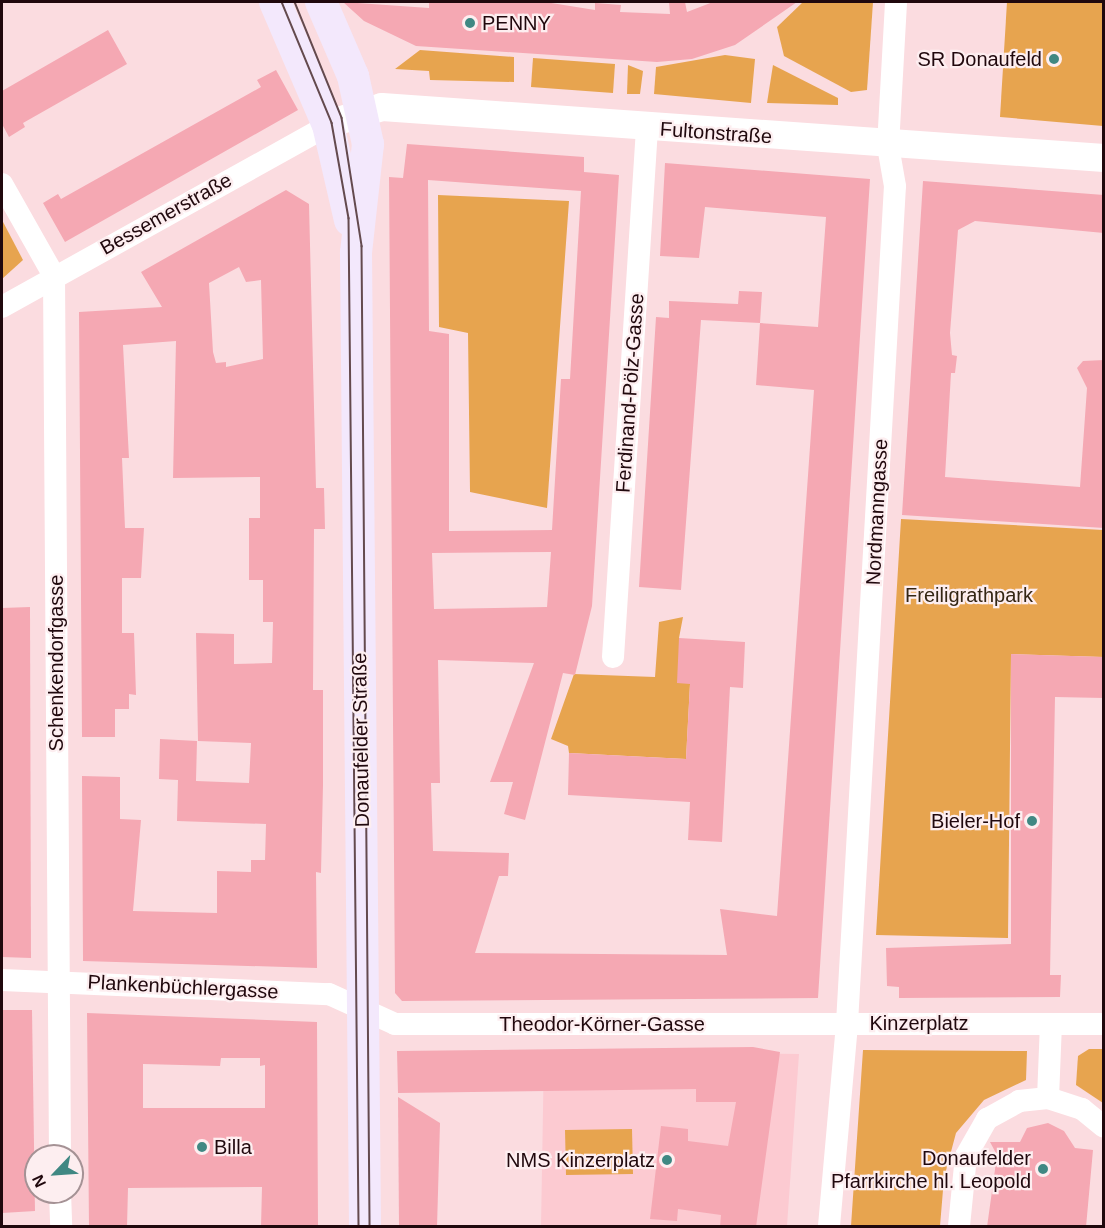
<!DOCTYPE html>
<meta charset="utf-8">
<style>
body{margin:0}
#map{position:relative;width:1105px;height:1228px;overflow:hidden;background:#fbdce0;font-family:Arial,sans-serif}
div>[style]{position:absolute}
.built>*{inset:0;background:#fccad1}
.green>*{inset:0;background:#e7a44f}
.building>*{inset:0;background:#f5a8b3}
.minor>*{height:22px;margin:-11px;padding:0 11px;transform-origin:11px;border-radius:11px;background:#fff}
.tertiary>*{height:28px;margin:-14px;padding:0 14px;transform-origin:14px;border-radius:14px;background:#fff}
.secondary>*{height:32px;margin:-16px;padding:0 16px;transform-origin:16px;border-radius:16px;background:#f3e8fc}
.tram>*{height:1.5px;margin:-0.75px;padding:0 0.75px;transform-origin:0.75px;border-radius:0.75px;background:#644a4e}
.dots>*{width:16px;height:16px;translate:-50% -50%;box-sizing:border-box;border:3px solid #fdeef0;border-radius:50%}
span{translate:-50% -50%;white-space:nowrap;text-align:center;line-height:1.15;-webkit-text-stroke:4.5px #fdeef0;paint-order:stroke}
.poi-label{font-size:20px;color:#20080d}
.left{translate:0 -50%;text-align:left}
.right{translate:-100% -50%;text-align:right}
.street-label{font-size:20px;color:#20080d}
.park-label{font-size:20px;color:#352614}
.frame{position:absolute;inset:0;border:3px solid #20080d;pointer-events:none}
.north{position:absolute;left:24px;top:1144px;width:60px;height:60px;box-sizing:border-box;background:#fdeef0;border:2px solid #a59295;border-radius:50%;rotate:245deg;font-size:16px;font-weight:700;line-height:24px;text-align:center;color:#20080d}
.north::after{content:'';display:block;margin:auto;width:21px;height:27px;background:#408883;clip-path:polygon(50% 0,100% 100%,50% 72%,0 100%)}
</style>
<div id="map">
<div class="built">
<div style="clip-path:polygon(544px 1051px,799px 1054px,787px 1226px,541px 1226px)"></div>
</div>
<div class="green">
<div style="clip-path:polygon(803px 2px,873px 2px,867px 90px,851px 92px,784px 56px,777px 27px)"></div>
<div style="clip-path:polygon(1007px 2px,1103px 2px,1103px 126px,1000px 117px)"></div>
<div style="clip-path:polygon(420px 50px,514px 57px,514px 82px,430px 80px,429px 71px,395px 69px)"></div>
<div style="clip-path:polygon(725px 55px,755px 59px,751px 103px,654px 94px,656px 67px)"></div>
<div style="clip-path:polygon(533px 58px,615px 64px,613px 93px,531px 87px)"></div>
<div style="clip-path:polygon(628px 65px,643px 71px,640px 94px,627px 94px)"></div>
<div style="clip-path:polygon(773px 65px,838px 98px,838px 105px,767px 103px)"></div>
<div style="clip-path:polygon(438px 195px,569px 201px,547px 508px,470px 492px,468px 333px,439px 327px)"></div>
<div style="clip-path:polygon(2px 220px,23px 260px,2px 279px)"></div>
<div style="clip-path:polygon(901px 519px,1103px 530px,1103px 657px,1011px 654px,1008px 938px,876px 935px)"></div>
<div style="clip-path:polygon(683px 617px,679px 638px,690px 684px,686px 759px,569px 753px,568px 746px,551px 739px,574px 674px,655px 677px,659px 622px)"></div>
<div style="clip-path:polygon(1089px 1049px,1103px 1049px,1103px 1103px,1076px 1085px,1078px 1056px)"></div>
<div style="clip-path:polygon(863px 1050px,1027px 1051px,1026px 1080px,984px 1100px,956px 1133px,944px 1178px,940px 1226px,851px 1226px)"></div>
<div style="clip-path:polygon(632px 1129px,633px 1174px,566px 1175px,565px 1130px)"></div>
</div>
<div class="building">
<div style="clip-path:polygon(343px 2px,429px 8px,429px 2px,545px 2px,595px 10px,595px 3px,621px 5px,620px 12px,670px 14px,669px 2px,685px 2px,687px 12px,713px 2px,797px 2px,735px 45px,692px 59px,657px 62px,416px 46px,364px 21px)"></div>
<div style="clip-path:polygon(108px 30px,127px 64px,23px 123px,25px 127px,9px 137px,2px 124px,2px 91px)"></div>
<div style="clip-path:polygon(276px 70px,298px 110px,65px 242px,43px 203px,58px 194px,61px 199px,261px 87px,257px 80px)"></div>
<div style="clip-path:polygon(evenodd,407px 144px,584px 157px,584px 172px,619px 175px,592px 606px,575px 675px,563px 673px,525px 820px,504px 814px,513px 782px,490px 782px,534px 663px,438px 660px,440px 783px,431px 783px,433px 851px,509px 853px,508px 876px,499px 876px,475px 953px,727px 955px,720px 909px,777px 916px,814px 390px,756px 385px,760px 323px,818px 327px,826px 217px,705px 207px,699px 258px,660px 256px,665px 163px,870px 179px,818px 998px,402px 1001px,395px 993px,389px 177px,403px 178px,407px 144px,428px 180px,581px 191px,570px 379px,561px 379px,552px 530px,449px 531px,449px 334px,429px 331px,428px 180px,407px 144px,551px 552px,547px 607px,434px 609px,432px 553px,551px 552px)"></div>
<div style="clip-path:polygon(923px 181px,1104px 195px,1104px 233px,975px 221px,958px 230px,950px 333px,952px 355px,957px 356px,955px 373px,951px 373px,945px 477px,1080px 487px,1087px 388px,1077px 368px,1083px 361px,1104px 360px,1104px 528px,902px 515px)"></div>
<div style="clip-path:polygon(evenodd,286px 190px,309px 204px,316px 488px,324px 488px,325px 529px,314px 529px,313px 690px,323px 690px,323px 785px,321px 873px,316px 872px,317px 968px,83px 961px,82px 776px,120px 777px,120px 819px,141px 820px,133px 911px,217px 913px,217px 871px,251px 872px,251px 860px,265px 860px,266px 824px,177px 821px,178px 780px,159px 779px,160px 739px,197px 741px,196px 781px,249px 783px,251px 743px,198px 741px,196px 633px,234px 634px,234px 664px,272px 663px,273px 622px,263px 622px,263px 580px,249px 580px,249px 518px,260px 518px,260px 477px,173px 478px,176px 341px,123px 345px,129px 458px,122px 458px,125px 528px,144px 528px,141px 578px,122px 578px,122px 633px,134px 633px,136px 695px,129px 694px,129px 709px,115px 709px,115px 737px,82px 737px,79px 312px,162px 307px,141px 272px,286px 190px,239px 267px,246px 282px,261px 280px,263px 359px,226px 367px,226px 362px,216px 363px,213px 352px,209px 283px,239px 267px)"></div>
<div style="clip-path:polygon(739px 291px,762px 292px,760px 323px,701px 320px,681px 590px,639px 587px,656px 317px,669px 318px,669px 301px,738px 304px)"></div>
<div style="clip-path:polygon(30px 607px,31px 958px,2px 957px,2px 608px)"></div>
<div style="clip-path:polygon(679px 638px,745px 642px,743px 688px,730px 687px,722px 842px,688px 840px,690px 802px,568px 795px,569px 753px,686px 759px,690px 684px,677px 683px)"></div>
<div style="clip-path:polygon(1011px 654px,1104px 657px,1104px 698px,1055px 697px,1050px 975px,1061px 975px,1060px 997px,899px 998px,899px 987px,887px 986px,886px 948px,1011px 944px)"></div>
<div style="clip-path:polygon(2px 1010px,32px 1010px,35px 1211px,2px 1213px)"></div>
<div style="clip-path:polygon(evenodd,87px 1013px,317px 1022px,318px 1227px,261px 1227px,262px 1187px,128px 1188px,127px 1227px,89px 1227px,87px 1013px,221px 1058px,260px 1058px,260px 1066px,265px 1065px,265px 1108px,143px 1108px,143px 1064px,220px 1066px,221px 1058px)"></div>
<div style="clip-path:polygon(753px 1047px,780px 1052px,756px 1227px,720px 1227px,721px 1215px,678px 1209px,677px 1221px,650px 1219px,661px 1126px,688px 1129px,688px 1141px,728px 1146px,736px 1102px,696px 1102px,696px 1089px,398px 1093px,397px 1051px)"></div>
<div style="clip-path:polygon(398px 1097px,440px 1123px,437px 1227px,399px 1227px)"></div>
<div style="clip-path:polygon(1048px 1123px,1064px 1131px,1075px 1148px,1093px 1150px,1086px 1227px,987px 1227px,997px 1155px,990px 1142px,1020px 1142px,1027px 1128px)"></div>
</div>
<div class="minor">
<div style="left:2px;top:184px;width:106px;rotate:60.5deg"></div>
<div style="left:54px;top:276px;width:880px;rotate:89.61deg"></div>
<div style="left:2px;top:307px;width:378px;rotate:-29.1deg"></div>
<div style="left:613px;top:657px;width:530px;rotate:-86.32deg"></div>
<div style="left:2px;top:980px;width:327px;rotate:2.5deg"></div>
<div style="left:329px;top:994px;width:72px;rotate:24.4deg"></div>
<div style="left:395px;top:1024px;width:709px"></div>
<div style="left:1048px;top:1098px;width:74px;rotate:-87.7deg"></div>
<div style="left:60px;top:1192px;width:34px;rotate:88deg"></div>
<div style="left:829px;top:1226px;width:204px;rotate:-84.9deg"></div>
<div style="left:847px;top:1023px;width:838px;rotate:-86.72deg"></div>
<div style="left:895px;top:186px;width:41px;rotate:-99.9deg"></div>
<div style="left:888px;top:146px;width:144px;rotate:-86.8deg"></div>
<div style="left:959px;top:1226px;width:70px;rotate:-84.3deg"></div>
<div style="left:966px;top:1156px;width:43px;rotate:-60.4deg"></div>
<div style="left:987px;top:1119px;width:37px;rotate:-29deg"></div>
<div style="left:1019px;top:1101px;width:29px;rotate:-6deg"></div>
<div style="left:1048px;top:1098px;width:36px;rotate:18deg"></div>
<div style="left:1082px;top:1109px;width:28px;rotate:39deg"></div>
</div>
<div class="tertiary">
<div style="left:332px;top:123px;width:52px;rotate:-17.7deg"></div>
<div style="left:382px;top:107px;width:724px;rotate:4.04deg"></div>
</div>
<div class="secondary">
<div style="left:275px;top:2px;width:134px;rotate:66.7deg"></div>
<div style="left:328px;top:125px;width:98px;rotate:77deg"></div>
<div style="left:321px;top:2px;width:81px;rotate:66.6deg"></div>
<div style="left:353px;top:76px;width:70px;rotate:77.6deg"></div>
<div style="left:368px;top:144px;width:110px;rotate:96.3deg"></div>
<div style="left:356px;top:253px;width:973px;rotate:89.47deg"></div>
</div>
<div class="tram">
<div style="left:282px;top:2px;width:131px;rotate:67.5deg"></div>
<div style="left:332px;top:123px;width:97px;rotate:79.9deg"></div>
<div style="left:349px;top:218px;width:1008px;rotate:89.43deg"></div>
<div style="left:295px;top:2px;width:125px;rotate:67.9deg"></div>
<div style="left:342px;top:118px;width:130px;rotate:81.1deg"></div>
<div style="left:362px;top:246px;width:980px;rotate:89.53deg"></div>
</div>
<div class="dots">
<div style="left:470px;top:23px;background:#408883"></div>
<div style="left:1054px;top:59px;background:#408883"></div>
<div style="left:1032px;top:821px;background:#408883"></div>
<div style="left:202px;top:1147px;background:#408883"></div>
<div style="left:667px;top:1160px;background:#408883"></div>
<div style="left:1043px;top:1169px;background:#408883"></div>
</div>
<div class="poi-label">
<span class="left" style="left:482px;top:23px">PENNY</span>
<span class="right" style="left:1042px;top:59px">SR Donaufeld</span>
<span class="right" style="left:1020px;top:821px">Bieler-Hof</span>
<span class="left" style="left:214px;top:1147px">Billa</span>
<span class="right" style="left:1031px;top:1170px">Donaufelder<br>Pfarrkirche hl. Leopold</span>
<span class="right" style="left:655px;top:1160px">NMS Kinzerplatz</span>
</div>
<div class="street-label">
<span style="left:716px;top:133px;rotate:4deg">Fultonstraße</span>
<span style="left:166px;top:214px;rotate:-29deg">Bessemerstraße</span>
<span style="left:630px;top:393px;rotate:-86deg">Ferdinand-Pölz-Gasse</span>
<span style="left:877px;top:512px;rotate:-87deg">Nordmanngasse</span>
<span style="left:56px;top:663px;rotate:-90deg">Schenkendorfgasse</span>
<span style="left:361px;top:740px;rotate:-91deg">Donaufelder Straße</span>
<span style="left:183px;top:987px;rotate:3deg">Plankenbüchlergasse</span>
<span style="left:919px;top:1023px">Kinzerplatz</span>
<span style="left:602px;top:1024px">Theodor-Körner-Gasse</span>
</div>
<div class="park-label">
<span style="left:969px;top:595px">Freiligrathpark</span>
</div>
<div class="frame"></div>
<div class="north">N</div>
</div>
